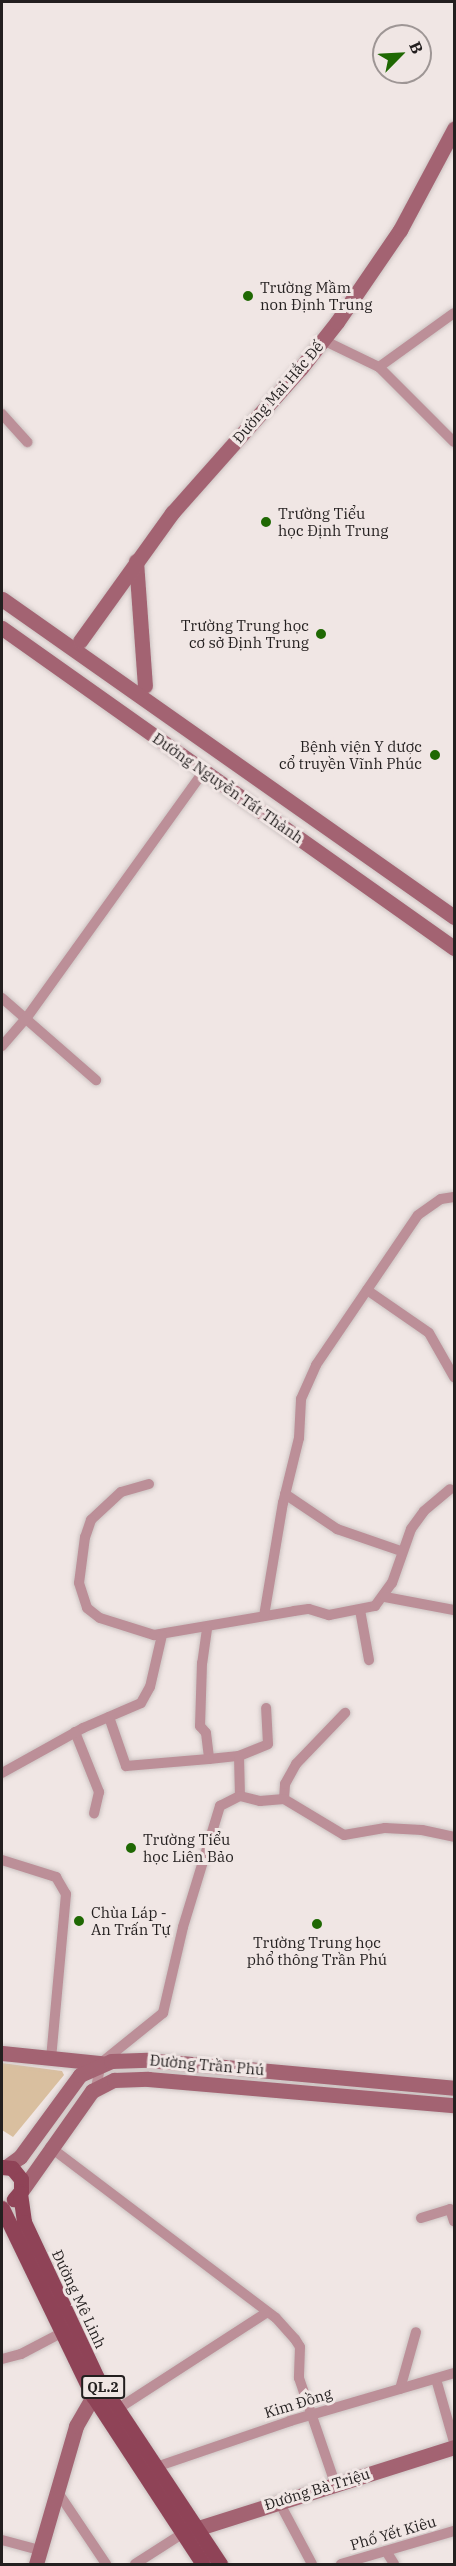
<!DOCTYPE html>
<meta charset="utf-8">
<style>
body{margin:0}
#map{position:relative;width:456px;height:2566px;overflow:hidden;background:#f0e6e4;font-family:"IBM Plex Serif",serif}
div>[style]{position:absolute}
.green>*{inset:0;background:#d9bf9f}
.roads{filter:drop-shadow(0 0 2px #cbc2c1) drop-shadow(0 0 2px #cbc2c1)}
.street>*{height:10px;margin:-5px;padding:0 5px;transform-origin:5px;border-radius:5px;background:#bc8f98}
.secondary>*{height:15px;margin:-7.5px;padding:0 7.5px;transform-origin:7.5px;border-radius:7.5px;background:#a36372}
.primary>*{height:15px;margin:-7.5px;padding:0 7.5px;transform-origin:7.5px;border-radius:7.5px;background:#8f4357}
.dots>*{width:16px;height:16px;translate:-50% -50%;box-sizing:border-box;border:3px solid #f0e6e4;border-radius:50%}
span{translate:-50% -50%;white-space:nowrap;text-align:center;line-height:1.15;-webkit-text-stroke:6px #f0e6e4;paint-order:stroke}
.shield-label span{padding:2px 4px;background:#f0e6e4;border:2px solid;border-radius:4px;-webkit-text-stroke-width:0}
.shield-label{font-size:14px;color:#231f1f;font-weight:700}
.poi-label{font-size:15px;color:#231f1f}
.left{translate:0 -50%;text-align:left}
.right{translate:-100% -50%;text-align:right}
.street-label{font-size:15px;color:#231f1f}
.frame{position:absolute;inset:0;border:3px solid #231f1f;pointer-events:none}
.north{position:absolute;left:372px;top:24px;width:60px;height:60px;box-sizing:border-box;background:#f0e6e4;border:2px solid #9e9695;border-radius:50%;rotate:66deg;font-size:16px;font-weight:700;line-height:24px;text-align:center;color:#231f1f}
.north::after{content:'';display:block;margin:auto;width:21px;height:27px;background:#1f6803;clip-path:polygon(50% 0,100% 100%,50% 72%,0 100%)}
</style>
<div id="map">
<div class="green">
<div style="clip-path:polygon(2px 2063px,62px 2071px,64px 2075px,13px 2137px,2px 2130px)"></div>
</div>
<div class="roads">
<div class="street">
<div style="left:323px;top:340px;width:62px;rotate:25.7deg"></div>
<div style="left:379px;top:367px;width:106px;rotate:45deg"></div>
<div style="left:379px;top:367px;width:92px;rotate:-35.8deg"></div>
<div style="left:2px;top:414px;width:38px;rotate:48deg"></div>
<div style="left:2px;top:998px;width:125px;rotate:41.1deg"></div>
<div style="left:2px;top:1046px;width:35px;rotate:-49deg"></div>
<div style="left:25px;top:1020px;width:307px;rotate:-54.3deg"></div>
<div style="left:367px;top:1290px;width:75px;rotate:34.7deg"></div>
<div style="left:429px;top:1333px;width:51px;rotate:60.4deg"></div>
<div style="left:149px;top:1484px;width:29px;rotate:164deg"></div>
<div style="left:121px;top:1492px;width:41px;rotate:137deg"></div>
<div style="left:91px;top:1520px;width:18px;rotate:109deg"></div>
<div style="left:85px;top:1537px;width:46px;rotate:97.4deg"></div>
<div style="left:79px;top:1583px;width:26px;rotate:72deg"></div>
<div style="left:87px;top:1608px;width:16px;rotate:38deg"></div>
<div style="left:100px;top:1618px;width:57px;rotate:17.5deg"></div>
<div style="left:154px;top:1635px;width:142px;rotate:-9.7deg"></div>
<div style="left:294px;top:1611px;width:15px;rotate:-8deg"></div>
<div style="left:309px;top:1609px;width:21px;rotate:17deg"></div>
<div style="left:329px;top:1615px;width:47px;rotate:-11.1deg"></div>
<div style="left:375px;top:1606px;width:29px;rotate:-54deg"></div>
<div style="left:392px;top:1583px;width:57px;rotate:-70.6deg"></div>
<div style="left:411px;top:1529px;width:22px;rotate:-54deg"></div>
<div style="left:424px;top:1511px;width:34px;rotate:-40deg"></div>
<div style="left:285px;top:1494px;width:63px;rotate:33.9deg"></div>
<div style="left:337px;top:1529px;width:68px;rotate:19deg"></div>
<div style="left:385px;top:1597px;width:70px;rotate:10.7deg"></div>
<div style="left:360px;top:1610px;width:51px;rotate:79.8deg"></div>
<div style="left:264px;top:1616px;width:115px;rotate:-80.5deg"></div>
<div style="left:283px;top:1503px;width:67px;rotate:-76.2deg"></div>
<div style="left:299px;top:1438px;width:39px;rotate:-87deg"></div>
<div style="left:301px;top:1399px;width:37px;rotate:-66deg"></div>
<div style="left:316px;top:1365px;width:181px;rotate:-55.8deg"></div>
<div style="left:418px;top:1215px;width:28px;rotate:-35deg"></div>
<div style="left:441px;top:1199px;width:13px;rotate:-9deg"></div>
<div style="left:207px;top:1629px;width:34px;rotate:98deg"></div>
<div style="left:202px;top:1663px;width:63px;rotate:91.8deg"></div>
<div style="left:200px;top:1726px;width:9px;rotate:49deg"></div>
<div style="left:206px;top:1733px;width:26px;rotate:83deg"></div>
<div style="left:209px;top:1759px;width:30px;rotate:-6deg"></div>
<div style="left:239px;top:1756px;width:40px;rotate:88.6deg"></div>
<div style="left:109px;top:1717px;width:52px;rotate:70.9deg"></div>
<div style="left:126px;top:1766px;width:83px;rotate:-4.8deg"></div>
<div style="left:75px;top:1732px;width:65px;rotate:68.2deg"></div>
<div style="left:99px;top:1792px;width:22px;rotate:103deg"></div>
<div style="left:239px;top:1756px;width:31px;rotate:-22deg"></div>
<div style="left:268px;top:1744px;width:36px;rotate:-93deg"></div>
<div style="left:2px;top:1773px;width:93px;rotate:-29.1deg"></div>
<div style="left:83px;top:1728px;width:63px;rotate:-23.3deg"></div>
<div style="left:141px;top:1703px;width:18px;rotate:-61deg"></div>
<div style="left:150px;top:1687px;width:53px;rotate:-77deg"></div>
<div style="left:284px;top:1799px;width:15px;rotate:-86deg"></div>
<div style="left:285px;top:1784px;width:23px;rotate:-61deg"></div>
<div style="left:296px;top:1764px;width:71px;rotate:-46.1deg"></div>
<div style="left:2px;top:1860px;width:57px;rotate:17.5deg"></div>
<div style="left:56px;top:1877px;width:20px;rotate:60deg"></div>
<div style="left:66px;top:1894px;width:165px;rotate:95.2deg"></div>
<div style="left:96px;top:2088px;width:25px;rotate:-79deg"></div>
<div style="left:101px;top:2063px;width:80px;rotate:-38.9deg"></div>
<div style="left:163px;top:2013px;width:88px;rotate:-76.9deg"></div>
<div style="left:183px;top:1927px;width:127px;rotate:-73deg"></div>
<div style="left:220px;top:1806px;width:22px;rotate:-27deg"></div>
<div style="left:240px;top:1796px;width:21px;rotate:14deg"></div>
<div style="left:260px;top:1801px;width:24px;rotate:-5deg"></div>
<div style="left:284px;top:1799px;width:70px;rotate:31deg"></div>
<div style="left:344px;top:1835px;width:42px;rotate:-9.7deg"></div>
<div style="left:385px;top:1828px;width:37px;rotate:3deg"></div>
<div style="left:422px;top:1830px;width:33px;rotate:12deg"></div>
<div style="left:50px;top:2147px;width:283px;rotate:37.1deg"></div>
<div style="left:276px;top:2318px;width:28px;rotate:48deg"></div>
<div style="left:295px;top:2339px;width:9px;rotate:58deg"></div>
<div style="left:300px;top:2347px;width:31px;rotate:92deg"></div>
<div style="left:299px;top:2378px;width:111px;rotate:71.1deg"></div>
<div style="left:421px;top:2218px;width:30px;rotate:-17deg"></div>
<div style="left:450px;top:2209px;width:13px;rotate:72deg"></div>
<div style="left:2px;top:2359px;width:20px;rotate:-15deg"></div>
<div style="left:21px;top:2354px;width:45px;rotate:-27.7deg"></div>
<div style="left:436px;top:2379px;width:66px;rotate:74.1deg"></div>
<div style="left:400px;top:2389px;width:59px;rotate:-74.3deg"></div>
<div style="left:116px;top:2410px;width:179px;rotate:-32.9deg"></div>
<div style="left:153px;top:2468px;width:145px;rotate:-18.9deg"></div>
<div style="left:290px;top:2421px;width:171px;rotate:-16.3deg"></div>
<div style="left:57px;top:2491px;width:88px;rotate:56.1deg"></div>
<div style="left:278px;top:2500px;width:72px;rotate:62deg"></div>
<div style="left:2px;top:2540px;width:39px;rotate:15deg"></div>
<div style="left:386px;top:2551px;width:15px;rotate:58deg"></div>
<div style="left:135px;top:2564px;width:56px;rotate:-32.6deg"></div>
<div style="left:341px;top:2564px;width:118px;rotate:-16.3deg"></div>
</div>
<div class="secondary">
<div style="left:136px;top:561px;width:125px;rotate:85.9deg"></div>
<div style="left:2px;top:599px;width:553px;rotate:35.13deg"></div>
<div style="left:2px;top:628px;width:554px;rotate:35.3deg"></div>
<div style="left:80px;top:641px;width:158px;rotate:-54.3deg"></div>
<div style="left:172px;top:513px;width:193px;rotate:-48.4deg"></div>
<div style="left:300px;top:369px;width:60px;rotate:-51.8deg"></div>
<div style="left:337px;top:322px;width:112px;rotate:-55.6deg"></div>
<div style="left:400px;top:230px;width:115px;rotate:-61.9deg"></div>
<div style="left:2px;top:2053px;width:100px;rotate:5.8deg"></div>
<div style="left:6px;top:2167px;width:17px;rotate:-36deg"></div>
<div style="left:20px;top:2157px;width:102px;rotate:-53.8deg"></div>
<div style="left:80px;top:2075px;width:34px;rotate:-24deg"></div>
<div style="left:111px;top:2061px;width:37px;rotate:-2deg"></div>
<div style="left:148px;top:2060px;width:307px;rotate:5.2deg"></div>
<div style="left:20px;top:2193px;width:125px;rotate:-54.8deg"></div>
<div style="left:92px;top:2091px;width:25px;rotate:-27deg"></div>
<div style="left:114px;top:2080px;width:34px;rotate:-2deg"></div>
<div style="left:148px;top:2079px;width:307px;rotate:4.9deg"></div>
<div style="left:186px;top:2532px;width:281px;rotate:-17.6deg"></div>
<div style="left:36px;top:2564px;width:144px;rotate:-73.8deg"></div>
<div style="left:76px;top:2426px;width:46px;rotate:-60.1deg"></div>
</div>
<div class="primary">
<div style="left:2px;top:2167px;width:10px;rotate:6deg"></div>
<div style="left:12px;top:2168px;width:14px;rotate:51deg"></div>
<div style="left:21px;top:2179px;width:12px;rotate:90deg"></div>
<div style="left:21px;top:2191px;width:11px;rotate:131deg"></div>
<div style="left:20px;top:2193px;width:29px;rotate:82deg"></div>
<div style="left:24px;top:2222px;width:172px;rotate:64.9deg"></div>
<div style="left:97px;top:2378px;width:223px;rotate:56.5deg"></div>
<div style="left:2px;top:2208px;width:209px;rotate:64.2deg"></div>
<div style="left:93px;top:2396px;width:201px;rotate:56.8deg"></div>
</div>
</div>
<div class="dots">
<div style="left:248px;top:296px;background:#1f6803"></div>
<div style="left:266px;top:522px;background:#1f6803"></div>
<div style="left:321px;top:634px;background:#1f6803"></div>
<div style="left:435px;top:755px;background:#1f6803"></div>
<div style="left:131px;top:1848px;background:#1f6803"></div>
<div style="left:79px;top:1921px;background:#1f6803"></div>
<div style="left:317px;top:1924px;background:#1f6803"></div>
</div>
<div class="shield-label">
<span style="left:103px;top:2387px">QL.2</span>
</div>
<div class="poi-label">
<span class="left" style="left:260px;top:296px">Trường Mầm<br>non Định Trung</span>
<span class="left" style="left:278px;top:522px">Trường Tiểu<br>học Định Trung</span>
<span class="right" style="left:309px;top:634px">Trường Trung học<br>cơ sở Định Trung</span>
<span class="right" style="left:422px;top:755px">Bệnh viện Y dược<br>cổ truyền Vĩnh Phúc</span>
<span class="left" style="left:143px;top:1848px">Trường Tiểu<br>học Liên Bảo</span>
<span class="left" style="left:91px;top:1921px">Chùa Láp -<br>An Trấn Tự</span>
<span style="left:317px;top:1951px">Trường Trung học<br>phổ thông Trần Phú</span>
</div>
<div class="street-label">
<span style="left:278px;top:392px;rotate:-49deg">Đường Mai Hắc Đế</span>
<span style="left:228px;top:788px;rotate:35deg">Đường Nguyễn Tất Thành</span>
<span style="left:207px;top:2065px;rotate:5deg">Đường Trần Phú</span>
<span style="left:79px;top:2299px;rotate:65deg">Đường Mê Linh</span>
<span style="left:298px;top:2403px;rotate:-17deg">Kim Đồng</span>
<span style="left:317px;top:2489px;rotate:-17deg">Đường Bà Triệu</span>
<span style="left:393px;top:2533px;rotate:-16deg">Phố Yết Kiêu</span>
</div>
<div class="frame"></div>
<div class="north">B</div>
</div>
